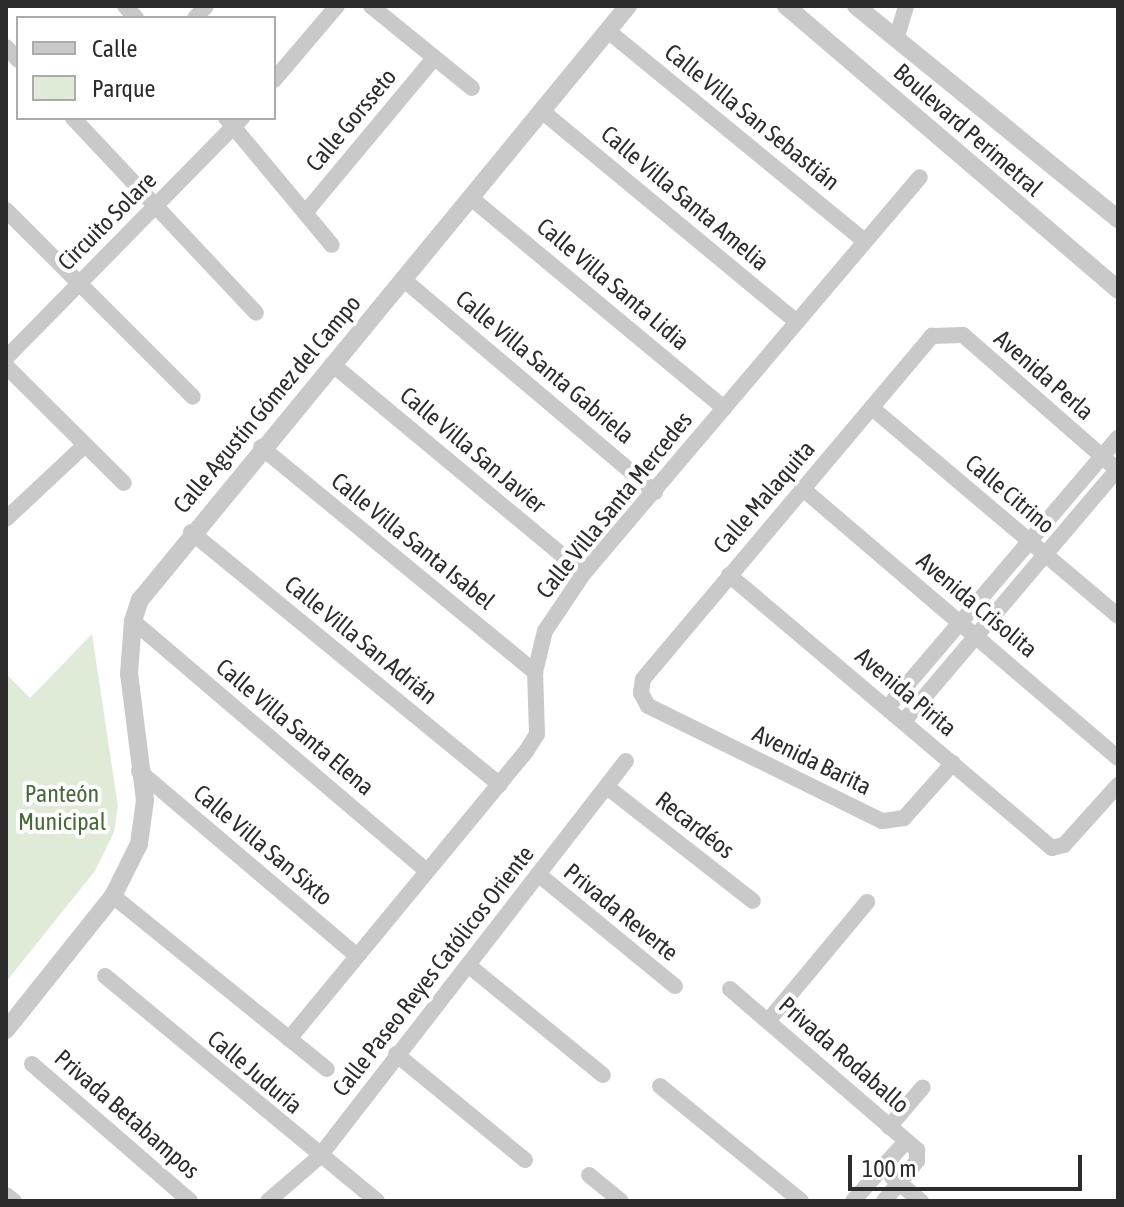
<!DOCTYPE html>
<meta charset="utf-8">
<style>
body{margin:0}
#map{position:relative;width:1124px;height:1207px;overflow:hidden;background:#fff;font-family:"Asap Condensed",sans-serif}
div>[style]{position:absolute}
.green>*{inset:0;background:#dfebd7}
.minor>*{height:16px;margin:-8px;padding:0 8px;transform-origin:8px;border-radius:8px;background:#c9c9c9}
.tertiary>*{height:18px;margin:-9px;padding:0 9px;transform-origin:9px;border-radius:9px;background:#c9c9c9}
span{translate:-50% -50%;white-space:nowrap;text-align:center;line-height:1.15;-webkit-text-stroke:8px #fff;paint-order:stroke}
.street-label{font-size:24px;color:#2c2c2c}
.park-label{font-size:24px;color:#466b36}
.frame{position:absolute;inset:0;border:8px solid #2c2c2c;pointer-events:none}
.legend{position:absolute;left:16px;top:16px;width:260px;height:104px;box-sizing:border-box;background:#fff;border:2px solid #ababab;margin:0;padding:10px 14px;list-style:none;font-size:24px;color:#2c2c2c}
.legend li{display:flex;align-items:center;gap:16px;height:40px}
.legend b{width:40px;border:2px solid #ababab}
.scale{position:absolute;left:848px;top:1155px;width:234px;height:36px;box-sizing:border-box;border:4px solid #2c2c2c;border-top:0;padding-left:10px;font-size:24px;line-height:28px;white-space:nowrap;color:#2c2c2c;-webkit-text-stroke:6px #fff;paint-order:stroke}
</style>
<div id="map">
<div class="green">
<div style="clip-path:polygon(92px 634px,118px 807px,114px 832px,95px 871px,6px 982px,6px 674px,30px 698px)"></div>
</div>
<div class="minor">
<div style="left:125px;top:6px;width:16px;rotate:47deg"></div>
<div style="left:371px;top:6px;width:130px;rotate:39.1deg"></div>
<div style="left:195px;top:18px;width:16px;rotate:-47deg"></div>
<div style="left:608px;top:31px;width:332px;rotate:39.3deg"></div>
<div style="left:897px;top:36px;width:31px;rotate:-73deg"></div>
<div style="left:6px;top:47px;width:18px;rotate:47deg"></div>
<div style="left:274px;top:80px;width:97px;rotate:-49.6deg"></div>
<div style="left:543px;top:112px;width:328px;rotate:39.6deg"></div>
<div style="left:73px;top:118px;width:267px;rotate:46.8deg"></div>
<div style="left:226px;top:118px;width:165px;rotate:50.2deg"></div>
<div style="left:471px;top:198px;width:329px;rotate:39.7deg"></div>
<div style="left:6px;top:210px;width:264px;rotate:45deg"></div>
<div style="left:305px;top:213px;width:202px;rotate:-50.2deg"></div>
<div style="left:403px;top:279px;width:330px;rotate:40.2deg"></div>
<div style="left:6px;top:358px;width:337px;rotate:-45.5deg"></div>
<div style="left:332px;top:364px;width:327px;rotate:39.7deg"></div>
<div style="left:6px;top:366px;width:166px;rotate:44.8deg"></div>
<div style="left:872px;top:408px;width:322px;rotate:40.2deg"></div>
<div style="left:261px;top:447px;width:355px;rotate:39.4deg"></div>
<div style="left:803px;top:489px;width:414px;rotate:40.5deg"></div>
<div style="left:6px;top:519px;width:108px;rotate:-43.1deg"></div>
<div style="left:191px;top:532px;width:399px;rotate:39.3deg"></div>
<div style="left:729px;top:575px;width:423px;rotate:40.2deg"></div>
<div style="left:1052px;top:848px;width:12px;rotate:-14deg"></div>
<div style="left:1064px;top:845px;width:81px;rotate:-48deg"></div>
<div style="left:133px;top:621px;width:385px;rotate:40.4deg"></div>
<div style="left:888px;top:707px;width:354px;rotate:-49.5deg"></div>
<div style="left:904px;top:721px;width:331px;rotate:-49.7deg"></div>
<div style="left:953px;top:763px;width:74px;rotate:131.7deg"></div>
<div style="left:904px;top:818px;width:22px;rotate:172deg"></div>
<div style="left:882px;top:821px;width:261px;rotate:-153.8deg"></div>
<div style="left:648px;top:706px;width:15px;rotate:-118deg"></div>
<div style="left:641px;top:693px;width:14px;rotate:-82deg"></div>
<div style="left:643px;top:679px;width:449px;rotate:-49.9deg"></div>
<div style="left:932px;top:336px;width:31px;rotate:-2deg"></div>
<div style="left:963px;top:335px;width:206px;rotate:41.1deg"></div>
<div style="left:139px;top:771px;width:285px;rotate:40.3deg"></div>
<div style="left:607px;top:787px;width:185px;rotate:38deg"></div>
<div style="left:538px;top:874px;width:177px;rotate:39.3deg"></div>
<div style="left:113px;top:896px;width:275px;rotate:39deg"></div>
<div style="left:468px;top:965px;width:174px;rotate:39.2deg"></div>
<div style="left:105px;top:976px;width:353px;rotate:39.6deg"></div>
<div style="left:730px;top:989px;width:247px;rotate:40.7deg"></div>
<div style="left:917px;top:1150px;width:11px;rotate:90deg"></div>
<div style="left:917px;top:1161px;width:52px;rotate:129.5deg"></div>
<div style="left:768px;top:1021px;width:155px;rotate:-50.2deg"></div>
<div style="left:289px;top:1039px;width:374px;rotate:-50.5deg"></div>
<div style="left:527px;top:750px;width:19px;rotate:-58deg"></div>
<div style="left:537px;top:734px;width:62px;rotate:-91.8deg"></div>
<div style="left:535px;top:672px;width:42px;rotate:-76.3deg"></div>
<div style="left:545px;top:631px;width:70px;rotate:-56.1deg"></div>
<div style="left:584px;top:573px;width:519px;rotate:-49.69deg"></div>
<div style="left:396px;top:1054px;width:167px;rotate:39.4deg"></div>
<div style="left:32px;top:1064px;width:209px;rotate:40.9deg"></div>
<div style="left:660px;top:1086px;width:182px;rotate:39.2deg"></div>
<div style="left:889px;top:1127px;width:52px;rotate:-49.6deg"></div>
<div style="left:589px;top:1175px;width:41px;rotate:39.1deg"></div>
<div style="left:892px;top:1177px;width:38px;rotate:40deg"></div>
<div style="left:6px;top:1195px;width:10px;rotate:37deg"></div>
<div style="left:268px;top:1201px;width:67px;rotate:-40.8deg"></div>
<div style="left:319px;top:1157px;width:501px;rotate:-52.22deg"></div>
<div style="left:853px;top:1201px;width:80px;rotate:-48.5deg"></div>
</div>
<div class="tertiary">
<div style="left:786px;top:6px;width:437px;rotate:40.5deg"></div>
<div style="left:856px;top:6px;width:338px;rotate:39.1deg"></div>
<div style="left:6px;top:1030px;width:171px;rotate:-51.4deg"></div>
<div style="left:113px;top:896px;width:58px;rotate:-63.4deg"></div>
<div style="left:139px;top:844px;width:44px;rotate:-82.2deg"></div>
<div style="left:145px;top:800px;width:127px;rotate:-97.2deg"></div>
<div style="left:129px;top:674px;width:53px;rotate:-85.7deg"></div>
<div style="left:133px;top:621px;width:22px;rotate:-72deg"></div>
<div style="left:140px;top:600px;width:769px;rotate:-50.6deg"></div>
</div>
<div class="street-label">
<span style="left:752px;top:117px;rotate:39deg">Calle Villa San Sebastián</span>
<span style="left:351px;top:120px;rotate:-50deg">Calle Gorsseto</span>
<span style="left:968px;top:130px;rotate:41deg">Boulevard Perimetral</span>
<span style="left:685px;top:198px;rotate:40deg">Calle Villa Santa Amelia</span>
<span style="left:107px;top:221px;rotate:-45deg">Circuito Solare</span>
<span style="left:613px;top:284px;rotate:40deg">Calle Villa Santa Lidia</span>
<span style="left:545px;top:367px;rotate:40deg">Calle Villa Santa Gabriela</span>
<span style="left:1044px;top:375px;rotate:41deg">Avenida Perla</span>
<span style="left:267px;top:404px;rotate:-50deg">Calle Agustín Gómez del Campo</span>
<span style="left:473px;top:450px;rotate:40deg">Calle Villa San Javier</span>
<span style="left:1010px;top:494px;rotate:40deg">Calle Citrino</span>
<span style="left:764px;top:497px;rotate:-49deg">Calle Malaquita</span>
<span style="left:614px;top:505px;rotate:-51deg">Calle Villa Santa Mercedes</span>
<span style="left:413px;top:541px;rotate:39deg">Calle Villa Santa Isabel</span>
<span style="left:977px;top:605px;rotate:40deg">Avenida Crisolita</span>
<span style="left:361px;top:640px;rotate:39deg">Calle Villa San Adrián</span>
<span style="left:906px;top:692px;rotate:40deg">Avenida Pirita</span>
<span style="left:295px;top:727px;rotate:40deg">Calle Villa Santa Elena</span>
<span style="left:812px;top:760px;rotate:26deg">Avenida Barita</span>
<span style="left:695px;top:825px;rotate:38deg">Recardéos</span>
<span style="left:263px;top:845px;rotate:40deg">Calle Villa San Sixto</span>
<span style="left:621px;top:912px;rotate:39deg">Privada Reverte</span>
<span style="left:433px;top:971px;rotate:-52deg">Calle Paseo Reyes Católicos Oriente</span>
<span style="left:844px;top:1055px;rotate:41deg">Privada Rodaballo</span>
<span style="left:255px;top:1072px;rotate:40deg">Calle Juduría</span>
<span style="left:127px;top:1114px;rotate:41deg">Privada Betabampos</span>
</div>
<div class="park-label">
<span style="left:62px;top:808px">Panteón<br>Municipal</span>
</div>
<div class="frame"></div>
<ul class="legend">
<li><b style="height:10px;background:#c9c9c9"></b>Calle</li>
<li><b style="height:22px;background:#dfebd7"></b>Parque</li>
</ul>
<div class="scale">100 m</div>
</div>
